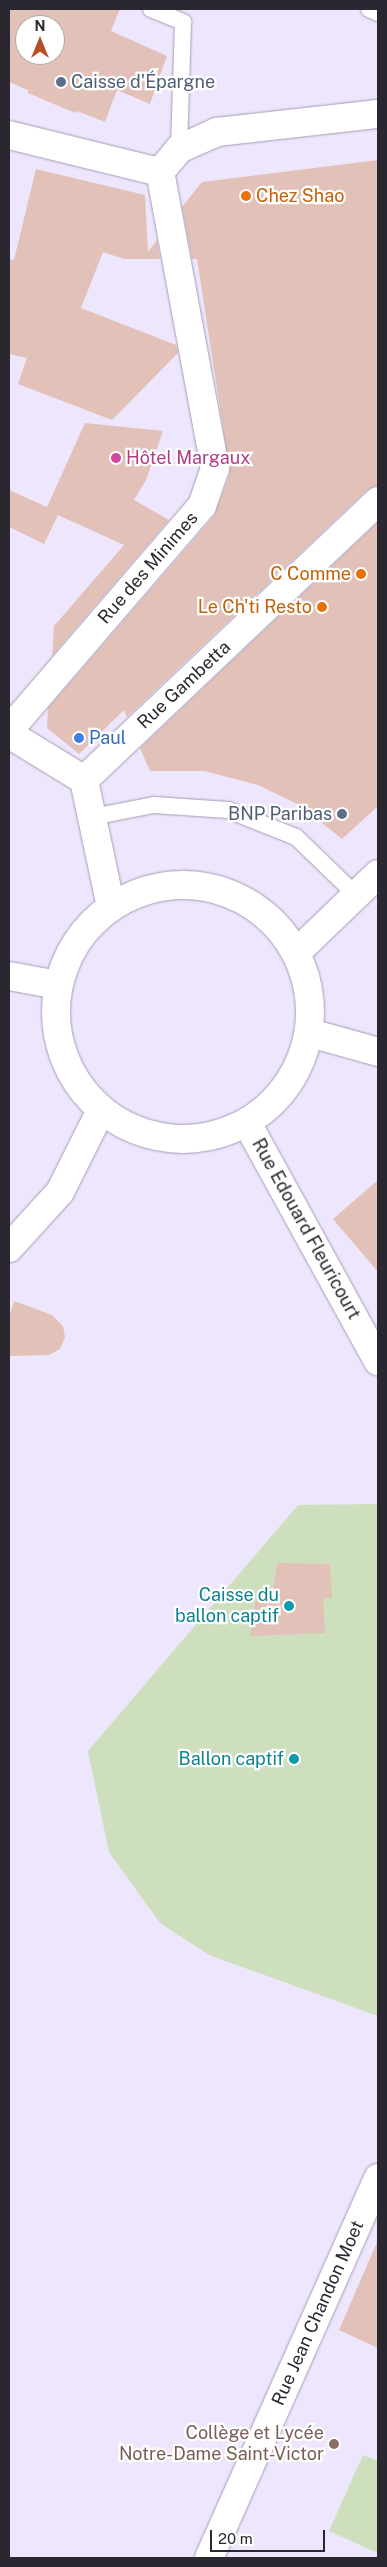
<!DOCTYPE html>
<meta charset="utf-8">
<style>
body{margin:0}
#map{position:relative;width:387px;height:2567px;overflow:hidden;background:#eee6fc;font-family:"Public Sans",sans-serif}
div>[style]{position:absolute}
.green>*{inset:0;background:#cddfbd}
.building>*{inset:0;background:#e2c2b8}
.roads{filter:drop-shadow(0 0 1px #a59cb6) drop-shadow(0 0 1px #a59cb6)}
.lane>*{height:16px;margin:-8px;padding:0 8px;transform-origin:8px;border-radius:8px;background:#fff}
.street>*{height:28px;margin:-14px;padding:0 14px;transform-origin:14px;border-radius:14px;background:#fff}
.secondary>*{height:28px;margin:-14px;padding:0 14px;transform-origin:14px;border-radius:14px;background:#fff}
.secondary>.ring{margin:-14px;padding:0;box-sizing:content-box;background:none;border:28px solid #fff;border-radius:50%}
.dots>*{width:14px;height:14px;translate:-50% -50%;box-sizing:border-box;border:2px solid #fff;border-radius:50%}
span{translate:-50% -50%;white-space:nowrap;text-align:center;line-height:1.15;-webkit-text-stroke:4.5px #fff;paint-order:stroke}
.service-label{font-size:18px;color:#4e5e75}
.left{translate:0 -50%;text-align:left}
.right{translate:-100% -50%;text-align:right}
.food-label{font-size:18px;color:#c56008}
.hotel-label{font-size:18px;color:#b23c85}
.street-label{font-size:18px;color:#2b2731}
.shop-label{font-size:18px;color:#366cbe}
.culture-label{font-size:18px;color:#0d838f}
.education-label{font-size:18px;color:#785e54}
.frame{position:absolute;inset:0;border:10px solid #2b2731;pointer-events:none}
.north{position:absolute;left:15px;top:15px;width:50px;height:50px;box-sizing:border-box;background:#fff;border:1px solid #aaa9ad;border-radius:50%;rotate:0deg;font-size:14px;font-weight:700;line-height:20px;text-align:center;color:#2b2731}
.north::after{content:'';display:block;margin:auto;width:18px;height:22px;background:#b75028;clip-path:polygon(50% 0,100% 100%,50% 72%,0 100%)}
.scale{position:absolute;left:210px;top:2530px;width:115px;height:22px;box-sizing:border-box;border:2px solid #2b2731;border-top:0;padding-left:6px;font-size:15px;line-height:18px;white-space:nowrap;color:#2b2731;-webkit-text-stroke:4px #fff;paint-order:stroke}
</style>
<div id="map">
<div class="green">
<div style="clip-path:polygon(376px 1504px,378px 1507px,378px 2016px,209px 1955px,160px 1923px,109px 1852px,88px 1751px,298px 1505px)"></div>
<div style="clip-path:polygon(363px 2455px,378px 2461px,378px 2553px,329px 2531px)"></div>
</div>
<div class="building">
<div style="clip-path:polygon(evenodd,9px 9px,120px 9px,111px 31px,167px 56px,150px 104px,117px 90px,105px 122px,77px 111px,75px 113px,28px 93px,28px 90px,9px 82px,9px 9px,25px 25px,55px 25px,55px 55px,25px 55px,25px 25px)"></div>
<div style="clip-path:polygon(378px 160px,378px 486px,367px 490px,127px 717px,124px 710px,79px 754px,47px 728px,48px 708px,214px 516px,230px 473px,197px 259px,192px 259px,182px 207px,202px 182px)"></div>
<div style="clip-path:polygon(36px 169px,145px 195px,148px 252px,157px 240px,160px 259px,124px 259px,103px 252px,81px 308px,176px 345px,178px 353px,112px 420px,18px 384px,27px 358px,9px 354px,9px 259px,14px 260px)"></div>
<div style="clip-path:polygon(85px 423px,163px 431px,146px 480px,134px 500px,169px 520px,52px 656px,54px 626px,124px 545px,58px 515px,44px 544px,9px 527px,9px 490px,47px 507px)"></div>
<div style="clip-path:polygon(378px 522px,378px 806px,342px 839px,299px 805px,258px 785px,204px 771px,150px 771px,140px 748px)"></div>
<div style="clip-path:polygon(378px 1180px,378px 1272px,333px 1219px)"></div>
<div style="clip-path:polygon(14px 1301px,52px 1315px,63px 1326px,65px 1337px,60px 1349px,49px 1355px,9px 1356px,9px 1318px)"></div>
<div style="clip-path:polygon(277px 1563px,330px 1564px,332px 1598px,323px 1598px,325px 1633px,250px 1636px,256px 1598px,272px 1598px)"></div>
<div style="clip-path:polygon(378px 2240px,378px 2348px,339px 2330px)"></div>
</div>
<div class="roads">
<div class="lane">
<div style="left:151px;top:9px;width:35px;rotate:22deg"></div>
<div style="left:183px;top:22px;width:127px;rotate:91.8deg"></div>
<div style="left:369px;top:9px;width:10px;rotate:24deg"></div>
<div style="left:92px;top:817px;width:63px;rotate:-11deg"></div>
<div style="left:154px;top:805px;width:74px;rotate:3.9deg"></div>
<div style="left:228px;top:810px;width:73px;rotate:21.7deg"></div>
<div style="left:296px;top:837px;width:83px;rotate:44deg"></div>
</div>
<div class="street">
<div style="left:9px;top:135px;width:155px;rotate:13.8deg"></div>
<div style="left:160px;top:172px;width:30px;rotate:-50deg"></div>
<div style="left:179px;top:149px;width:42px;rotate:-24.1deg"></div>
<div style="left:217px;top:132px;width:162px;rotate:-6.4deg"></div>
<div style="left:9px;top:730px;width:296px;rotate:-49.3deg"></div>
<div style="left:202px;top:506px;width:40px;rotate:-71.1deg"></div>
<div style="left:215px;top:468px;width:301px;rotate:-100.5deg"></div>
<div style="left:9px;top:976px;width:50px;rotate:10.4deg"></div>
</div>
<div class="secondary">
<div style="left:9px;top:734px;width:88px;rotate:31.5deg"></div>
<div style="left:84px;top:780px;width:405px;rotate:-43.5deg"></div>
<div style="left:84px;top:780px;width:130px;rotate:78deg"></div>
<div class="ring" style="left:56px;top:885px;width:226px;height:226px"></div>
<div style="left:297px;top:952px;width:112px;rotate:-43.9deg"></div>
<div style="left:310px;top:1033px;width:71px;rotate:15.6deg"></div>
<div style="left:247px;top:1123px;width:272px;rotate:61.2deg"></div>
<div style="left:9px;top:1248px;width:76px;rotate:-47.7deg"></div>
<div style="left:60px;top:1192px;width:92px;rotate:-63.4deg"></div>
<div style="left:209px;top:2558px;width:416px;rotate:-66deg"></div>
</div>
</div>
<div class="dots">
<div style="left:61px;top:82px;background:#5c6f8a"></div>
<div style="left:246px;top:196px;background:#e8710a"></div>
<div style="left:116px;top:458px;background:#d1479c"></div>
<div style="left:361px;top:574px;background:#e8710a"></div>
<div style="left:322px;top:607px;background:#e8710a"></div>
<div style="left:79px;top:738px;background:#3f7fe0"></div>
<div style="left:342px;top:814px;background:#5c6f8a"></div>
<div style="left:289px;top:1606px;background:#0f9aa8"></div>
<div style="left:294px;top:1759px;background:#0f9aa8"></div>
<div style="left:334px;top:2444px;background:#8d6e63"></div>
</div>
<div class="service-label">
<span class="left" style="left:71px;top:82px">Caisse d'Épargne</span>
<span class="right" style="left:332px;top:814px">BNP Paribas</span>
</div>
<div class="food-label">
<span class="left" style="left:256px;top:196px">Chez Shao</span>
<span class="right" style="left:351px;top:574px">C Comme</span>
<span class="right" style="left:312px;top:607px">Le Ch'ti Resto</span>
</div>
<div class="hotel-label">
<span class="left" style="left:126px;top:458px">Hôtel Margaux</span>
</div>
<div class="street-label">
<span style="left:148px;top:568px;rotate:-49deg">Rue des Minimes</span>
<span style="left:184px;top:685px;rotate:-43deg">Rue Gambetta</span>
<span style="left:306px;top:1229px;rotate:61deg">Rue Edouard Fleuricourt</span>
<span style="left:318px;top:2313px;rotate:-66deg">Rue Jean Chandon Moet</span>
</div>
<div class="shop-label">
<span class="left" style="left:89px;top:738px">Paul</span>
</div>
<div class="culture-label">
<span class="right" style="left:279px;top:1606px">Caisse du<br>ballon captif</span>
<span class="right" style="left:284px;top:1759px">Ballon captif</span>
</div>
<div class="education-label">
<span class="right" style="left:324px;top:2444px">Collège et Lycée<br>Notre-Dame Saint-Victor</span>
</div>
<div class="frame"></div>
<div class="north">N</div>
<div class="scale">20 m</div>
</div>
